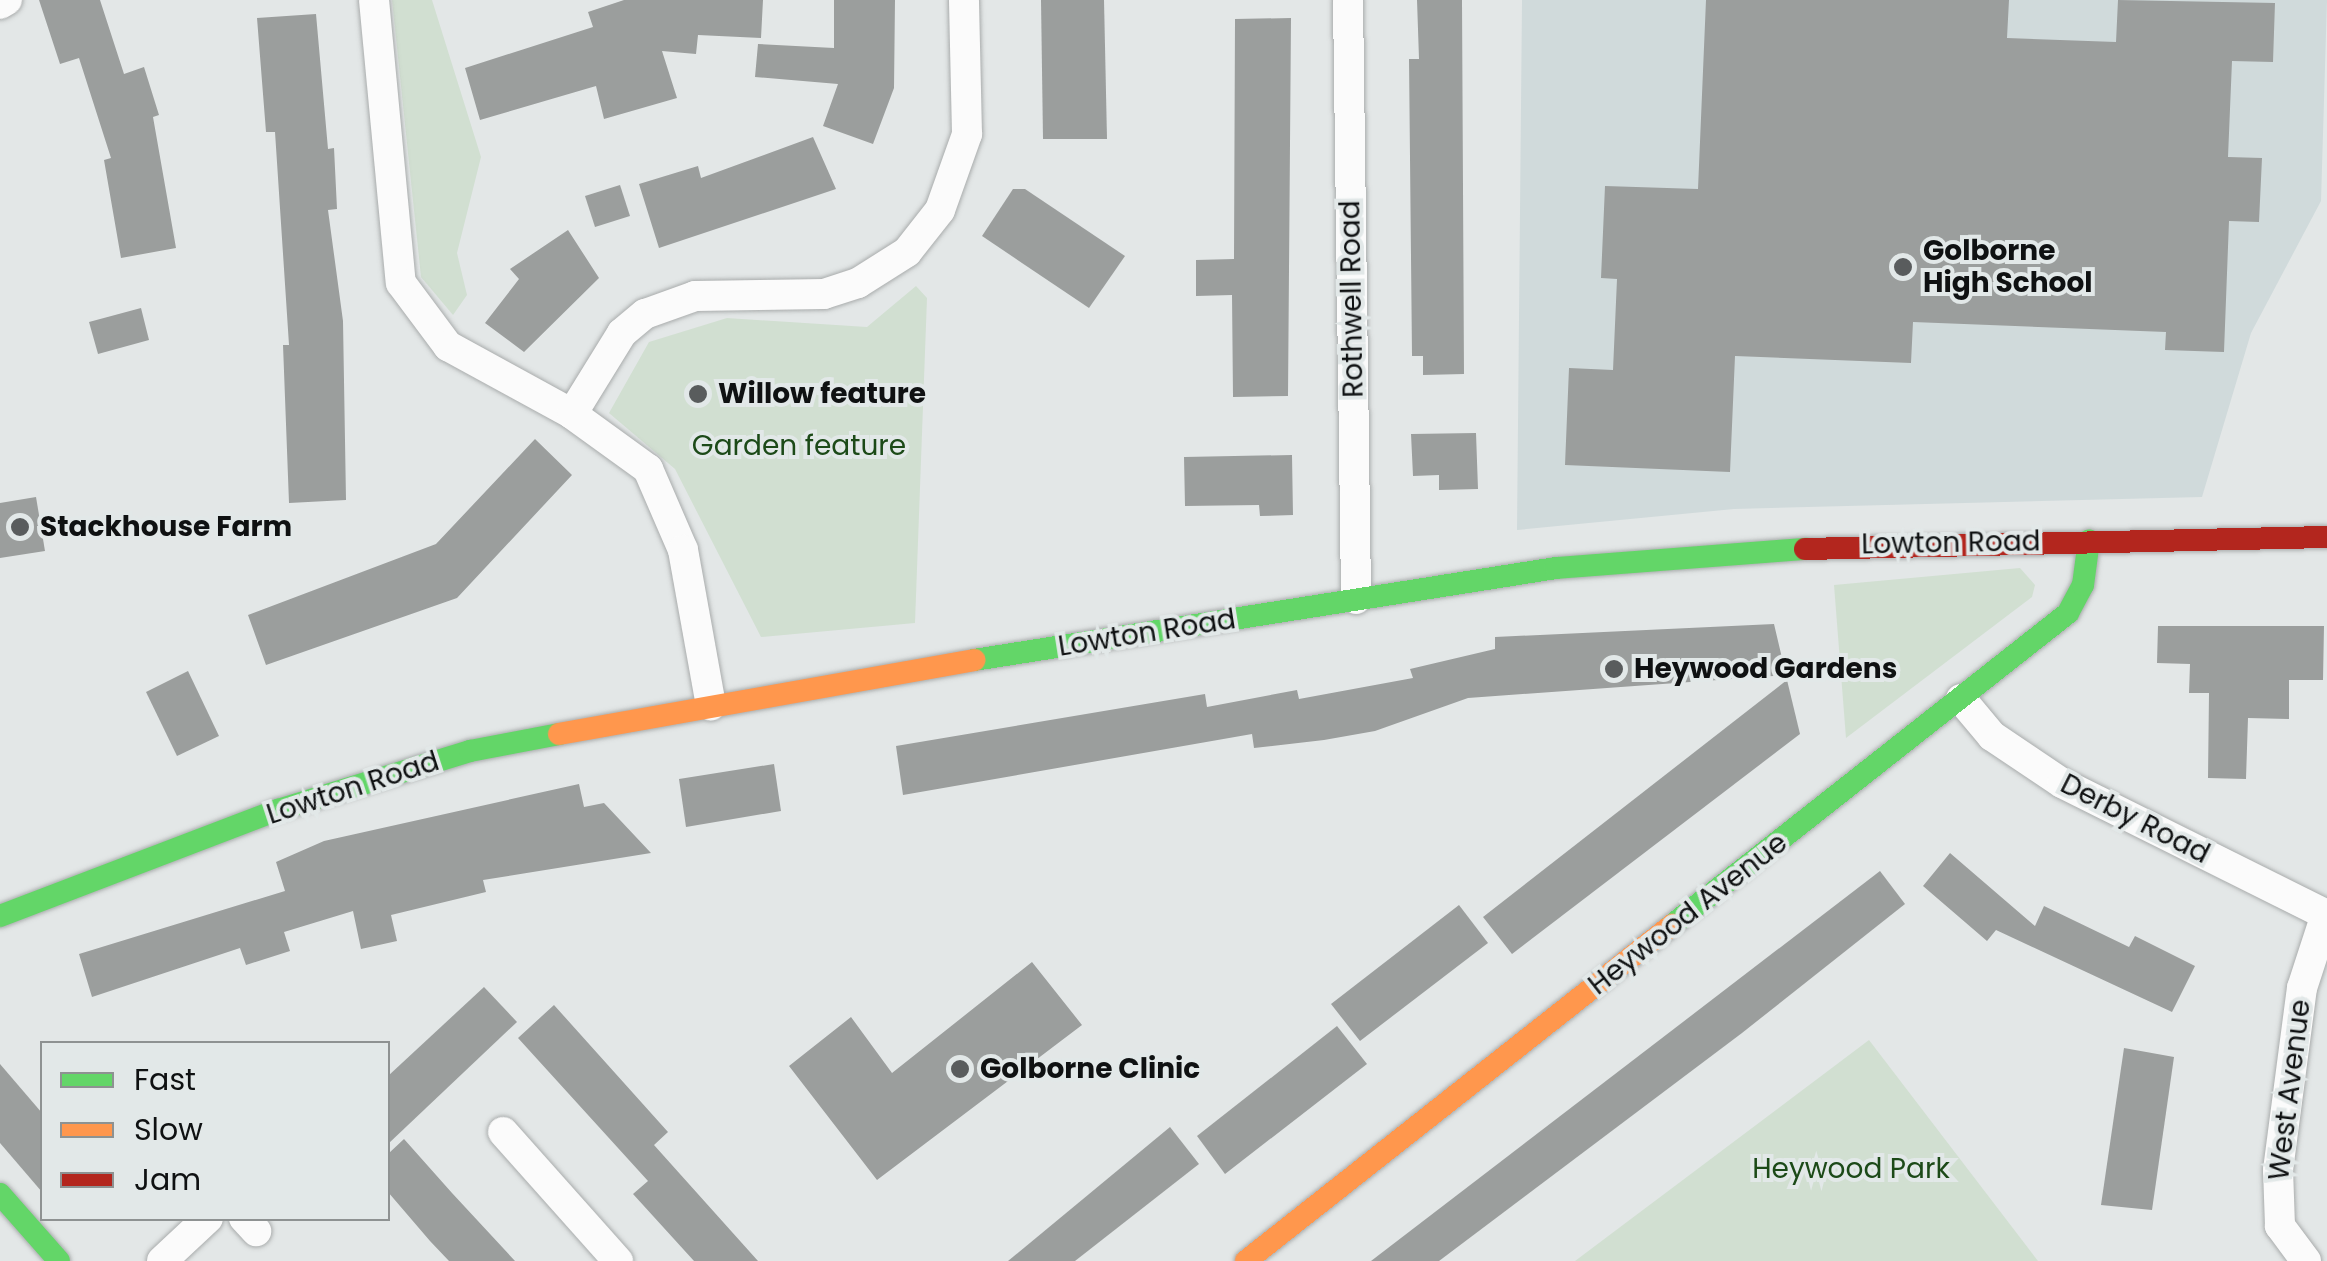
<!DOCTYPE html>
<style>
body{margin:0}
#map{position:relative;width:2327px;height:1261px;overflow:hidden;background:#e3e7e7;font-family:Poppins,sans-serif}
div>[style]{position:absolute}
.built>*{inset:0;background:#d0dadb}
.green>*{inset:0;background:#d1dfd1}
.building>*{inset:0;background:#9b9e9d}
.roads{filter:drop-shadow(0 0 2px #a9acac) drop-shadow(0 0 2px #a9acac)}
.street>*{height:30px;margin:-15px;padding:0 15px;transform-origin:15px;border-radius:15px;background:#fbfbfb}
.fast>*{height:22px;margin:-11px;padding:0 11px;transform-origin:11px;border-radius:11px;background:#63d668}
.slow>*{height:22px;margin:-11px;padding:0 11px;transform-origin:11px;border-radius:11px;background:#ff974d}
.jam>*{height:22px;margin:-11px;padding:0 11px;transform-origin:11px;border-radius:11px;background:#b3261e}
.dots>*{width:28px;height:28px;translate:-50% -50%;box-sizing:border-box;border:5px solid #e2e8e8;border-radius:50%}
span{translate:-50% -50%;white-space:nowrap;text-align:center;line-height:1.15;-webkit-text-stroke:8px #e2e8e8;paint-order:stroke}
.poi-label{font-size:28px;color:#0f1112;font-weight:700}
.left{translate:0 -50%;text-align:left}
.street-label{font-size:28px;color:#0f1112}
.park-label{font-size:28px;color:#1c4a18}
.legend{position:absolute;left:40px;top:1041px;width:350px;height:180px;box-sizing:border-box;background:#e2e8e8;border:2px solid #8e9292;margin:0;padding:12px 18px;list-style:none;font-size:30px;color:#0f1112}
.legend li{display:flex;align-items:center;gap:20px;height:50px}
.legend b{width:50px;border:2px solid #8e9292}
</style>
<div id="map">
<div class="built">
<div style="clip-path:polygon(1522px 0,2327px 0,2321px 201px,2251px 333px,2202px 497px,1734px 509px,1517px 530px)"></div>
</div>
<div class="green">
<div style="clip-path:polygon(392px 0,432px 0,481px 157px,457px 253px,467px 295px,453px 315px,421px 277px)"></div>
<div style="clip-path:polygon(916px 286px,927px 298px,915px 623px,761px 637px,675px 469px,609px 413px,649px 342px,727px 318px,867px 327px)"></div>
<div style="clip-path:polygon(2020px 568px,2035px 585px,2032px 597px,1846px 738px,1834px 585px)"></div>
<div style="clip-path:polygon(1869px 1040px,2038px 1261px,1575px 1261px)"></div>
</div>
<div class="building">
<div style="clip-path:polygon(39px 0,100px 0,124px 74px,144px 67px,159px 115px,153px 117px,176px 248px,121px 258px,104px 160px,111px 158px,79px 58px,60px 64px)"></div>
<div style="clip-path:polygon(624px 0,763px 0,761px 38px,698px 35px,696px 54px,662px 51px,677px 98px,604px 119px,596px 86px,480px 120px,465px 68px,593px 27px,588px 12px)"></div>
<div style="clip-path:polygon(834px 0,895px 0,894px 88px,873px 144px,823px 126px,838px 84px,755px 77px,758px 44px,834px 48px)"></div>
<div style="clip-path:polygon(1041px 0,1104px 0,1107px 139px,1043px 139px)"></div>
<div style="clip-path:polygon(1417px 0,1462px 0,1464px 374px,1423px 375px,1423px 356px,1412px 356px,1409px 59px,1419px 59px)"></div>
<div style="clip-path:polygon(1706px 0,2009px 0,2007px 38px,2116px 42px,2118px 0,2275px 3px,2273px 62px,2232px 61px,2228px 157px,2262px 158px,2259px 222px,2229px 221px,2224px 352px,2165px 350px,2166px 332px,1913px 322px,1911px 363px,1735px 356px,1730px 472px,1565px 465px,1569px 368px,1613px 370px,1617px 279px,1601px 278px,1605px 186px,1698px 189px)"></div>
<div style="clip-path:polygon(316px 14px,328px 149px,334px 148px,337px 209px,328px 210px,343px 321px,346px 500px,289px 503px,283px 345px,289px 345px,275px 132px,266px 132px,257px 18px)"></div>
<div style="clip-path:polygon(1291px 18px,1288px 396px,1233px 397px,1232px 295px,1196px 296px,1196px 260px,1234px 259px,1235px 19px)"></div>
<div style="clip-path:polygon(813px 137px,836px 189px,659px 248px,639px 184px,698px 166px,701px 178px)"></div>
<div style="clip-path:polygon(620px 185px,630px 216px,595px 227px,585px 196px)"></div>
<div style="clip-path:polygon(1013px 189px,1025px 189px,1125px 256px,1089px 308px,982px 236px)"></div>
<div style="clip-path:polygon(568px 230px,599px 278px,524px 352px,485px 323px,519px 279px,510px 269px)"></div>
<div style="clip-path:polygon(141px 308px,149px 340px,98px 354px,89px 322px)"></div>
<div style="clip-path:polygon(1476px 433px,1478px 489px,1439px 490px,1439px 475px,1413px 476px,1411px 434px)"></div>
<div style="clip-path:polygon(535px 439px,572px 475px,457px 598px,266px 665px,248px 615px,436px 544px)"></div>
<div style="clip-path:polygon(1292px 455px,1293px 515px,1260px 516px,1259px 505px,1185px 506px,1184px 457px)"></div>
<div style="clip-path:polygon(36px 497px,45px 551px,0 558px,0 503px)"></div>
<div style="clip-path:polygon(1774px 624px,1786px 675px,1468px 698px,1375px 731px,1324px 740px,1254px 748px,1252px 734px,903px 795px,896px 746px,1205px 694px,1207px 707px,1297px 690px,1299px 699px,1413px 678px,1410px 669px,1495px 649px,1495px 637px)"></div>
<div style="clip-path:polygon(2158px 626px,2324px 626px,2323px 680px,2289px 680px,2289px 719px,2248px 718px,2246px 779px,2208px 778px,2209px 693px,2189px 693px,2190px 664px,2157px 663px)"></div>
<div style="clip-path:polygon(188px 671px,219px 736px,177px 756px,146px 692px)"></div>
<div style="clip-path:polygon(1787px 680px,1800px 734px,1512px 954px,1483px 917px)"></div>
<div style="clip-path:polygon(774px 764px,781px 811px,686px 827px,679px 779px)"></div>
<div style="clip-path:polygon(579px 784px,584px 807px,604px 803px,651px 853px,483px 880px,486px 892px,391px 915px,397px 941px,361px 949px,353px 911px,284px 932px,290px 951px,246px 965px,240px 948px,92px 997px,79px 954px,285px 891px,276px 862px,324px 841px)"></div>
<div style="clip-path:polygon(1950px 853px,2035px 926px,2044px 906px,2129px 947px,2135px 936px,2195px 966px,2172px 1012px,1996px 930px,1987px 941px,1923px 886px)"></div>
<div style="clip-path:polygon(1880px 871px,1905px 904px,1742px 1033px,1439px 1261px,1371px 1261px)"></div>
<div style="clip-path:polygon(1459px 905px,1488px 943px,1360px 1041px,1331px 1004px)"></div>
<div style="clip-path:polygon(1032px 962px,1082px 1025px,877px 1180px,789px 1066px,851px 1017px,892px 1073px)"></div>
<div style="clip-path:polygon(484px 987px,517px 1022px,388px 1144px,388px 1076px)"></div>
<div style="clip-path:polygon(554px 1005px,668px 1132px,654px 1145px,758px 1261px,694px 1261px,633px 1194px,648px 1181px,518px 1038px)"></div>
<div style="clip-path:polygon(1337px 1026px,1367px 1064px,1225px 1174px,1197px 1136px)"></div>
<div style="clip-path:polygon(2124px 1048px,2174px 1057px,2152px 1210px,2101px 1205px)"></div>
<div style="clip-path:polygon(0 1064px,42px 1113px,42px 1192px,0 1143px)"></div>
<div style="clip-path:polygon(1170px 1127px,1199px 1164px,1075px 1261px,1008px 1261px)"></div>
<div style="clip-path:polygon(404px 1139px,452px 1193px,515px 1261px,449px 1261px,430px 1241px,388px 1192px,388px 1154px)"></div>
</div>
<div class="roads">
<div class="street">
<div style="left:374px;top:0;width:284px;rotate:84.6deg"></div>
<div style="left:401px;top:283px;width:79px;rotate:53.3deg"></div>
<div style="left:448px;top:346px;width:141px;rotate:28.7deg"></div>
<div style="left:572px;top:414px;width:94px;rotate:35.9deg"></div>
<div style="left:648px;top:469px;width:88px;rotate:66.6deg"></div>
<div style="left:683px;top:550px;width:158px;rotate:79.8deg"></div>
<div style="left:1348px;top:0;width:599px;rotate:89.23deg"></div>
<div style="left:0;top:4px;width:8px;rotate:-30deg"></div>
<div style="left:572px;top:414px;width:95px;rotate:-58.3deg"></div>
<div style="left:622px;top:333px;width:30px;rotate:-40deg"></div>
<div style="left:645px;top:314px;width:53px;rotate:-19.8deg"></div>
<div style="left:695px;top:296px;width:129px;rotate:-0.9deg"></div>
<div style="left:824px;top:294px;width:36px;rotate:-18deg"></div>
<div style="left:858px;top:283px;width:58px;rotate:-32.3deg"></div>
<div style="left:907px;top:252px;width:53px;rotate:-51.8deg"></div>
<div style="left:940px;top:210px;width:81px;rotate:-70.4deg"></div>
<div style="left:967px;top:134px;width:134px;rotate:-91.3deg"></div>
<div style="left:1961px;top:699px;width:48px;rotate:50deg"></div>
<div style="left:1992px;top:736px;width:84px;rotate:33.9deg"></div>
<div style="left:2062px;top:783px;width:296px;rotate:26.5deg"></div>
<div style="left:503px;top:1132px;width:173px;rotate:48.3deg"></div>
<div style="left:244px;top:1218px;width:18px;rotate:47deg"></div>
<div style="left:162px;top:1261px;width:63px;rotate:-43.1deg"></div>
<div style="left:2306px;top:1261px;width:44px;rotate:-126.6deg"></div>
<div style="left:2280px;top:1226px;width:56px;rotate:-92deg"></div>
<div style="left:2278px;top:1170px;width:184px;rotate:-82.5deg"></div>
<div style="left:2302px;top:988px;width:78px;rotate:-72deg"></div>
</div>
<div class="fast">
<div style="left:974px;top:660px;width:589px;rotate:-8.98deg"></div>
<div style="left:1556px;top:568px;width:250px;rotate:-4.4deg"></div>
<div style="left:0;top:916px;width:298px;rotate:-20.9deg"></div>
<div style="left:278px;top:810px;width:201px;rotate:-17.1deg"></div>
<div style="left:470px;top:751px;width:91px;rotate:-10.8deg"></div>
<div style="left:1672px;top:925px;width:504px;rotate:-38.23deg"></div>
<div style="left:2068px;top:613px;width:32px;rotate:-62deg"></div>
<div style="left:2083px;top:585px;width:45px;rotate:-82.4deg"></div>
<div style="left:0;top:1194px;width:89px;rotate:48.6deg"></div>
</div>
<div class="slow">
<div style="left:559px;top:734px;width:422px;rotate:-10.1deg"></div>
<div style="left:1246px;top:1261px;width:543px;rotate:-38.26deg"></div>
</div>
<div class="jam">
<div style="left:1805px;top:549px;width:522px;rotate:-1.32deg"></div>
</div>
</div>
<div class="dots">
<div style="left:1903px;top:267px;background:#595c5d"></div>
<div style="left:698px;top:394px;background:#595c5d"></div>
<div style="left:20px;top:527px;background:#595c5d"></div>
<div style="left:1614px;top:669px;background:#595c5d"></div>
<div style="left:960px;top:1069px;background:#595c5d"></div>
</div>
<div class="poi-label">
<span class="left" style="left:1923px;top:267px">Golborne<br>High School</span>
<span class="left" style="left:718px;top:394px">Willow feature</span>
<span class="left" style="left:40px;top:527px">Stackhouse Farm</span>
<span class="left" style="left:1634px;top:669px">Heywood Gardens</span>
<span class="left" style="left:980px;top:1069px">Golborne Clinic</span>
</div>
<div class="street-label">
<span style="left:1352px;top:299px;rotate:-91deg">Rothwell Road</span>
<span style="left:1951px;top:543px;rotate:-1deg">Lowton Road</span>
<span style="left:1147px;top:633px;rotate:-9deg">Lowton Road</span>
<span style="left:353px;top:788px;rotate:-18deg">Lowton Road</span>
<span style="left:2135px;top:819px;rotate:27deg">Derby Road</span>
<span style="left:1688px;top:914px;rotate:-38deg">Heywood Avenue</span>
<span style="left:2290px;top:1090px;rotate:-83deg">West Avenue</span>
</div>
<div class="park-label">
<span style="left:799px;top:446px">Garden feature</span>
<span style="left:1851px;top:1169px">Heywood Park</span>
</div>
<ul class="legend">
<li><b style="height:12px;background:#63d668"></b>Fast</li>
<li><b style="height:12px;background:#ff974d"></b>Slow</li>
<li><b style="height:12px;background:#b3261e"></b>Jam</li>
</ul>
</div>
